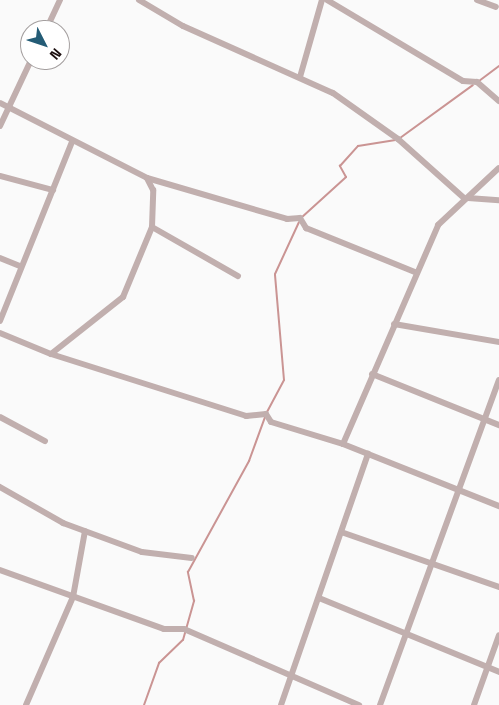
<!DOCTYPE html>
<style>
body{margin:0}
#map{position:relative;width:499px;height:705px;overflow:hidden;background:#fafafa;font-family:"Space Grotesk",sans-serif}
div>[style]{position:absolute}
.stream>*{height:2px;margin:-1px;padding:0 1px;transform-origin:1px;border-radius:1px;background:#ca9493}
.street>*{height:6px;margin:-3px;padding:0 3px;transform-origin:3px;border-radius:3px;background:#c1afae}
span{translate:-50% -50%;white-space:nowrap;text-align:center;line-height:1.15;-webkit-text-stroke:5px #fff;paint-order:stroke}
.north{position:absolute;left:20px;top:20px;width:50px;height:50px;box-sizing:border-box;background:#fff;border:1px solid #a49f9f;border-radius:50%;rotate:131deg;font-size:14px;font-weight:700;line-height:20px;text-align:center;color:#1c0f0f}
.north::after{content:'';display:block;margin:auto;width:18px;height:22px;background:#245c76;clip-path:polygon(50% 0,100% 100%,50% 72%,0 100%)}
</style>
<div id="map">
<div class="stream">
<div style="left:479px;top:81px;width:25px;rotate:-37deg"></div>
<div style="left:400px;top:138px;width:90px;rotate:-36deg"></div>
<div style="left:301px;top:218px;width:61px;rotate:-42.3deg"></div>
<div style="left:346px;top:177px;width:13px;rotate:-119deg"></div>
<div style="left:340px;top:166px;width:27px;rotate:-48deg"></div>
<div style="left:358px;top:146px;width:38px;rotate:-9deg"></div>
<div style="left:267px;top:412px;width:36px;rotate:-62deg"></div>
<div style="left:284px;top:380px;width:106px;rotate:-94.9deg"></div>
<div style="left:275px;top:274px;width:57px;rotate:-65.2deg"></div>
<div style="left:144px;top:705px;width:45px;rotate:-70.3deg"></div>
<div style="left:159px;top:663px;width:33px;rotate:-44deg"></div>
<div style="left:183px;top:640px;width:41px;rotate:-74.2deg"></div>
<div style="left:194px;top:601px;width:30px;rotate:-102deg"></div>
<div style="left:188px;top:572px;width:127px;rotate:-61.2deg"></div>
<div style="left:249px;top:461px;width:47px;rotate:-70deg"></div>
</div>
<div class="street">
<div style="left:139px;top:0;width:51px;rotate:30.6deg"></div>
<div style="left:183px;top:26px;width:164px;rotate:24.1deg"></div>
<div style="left:333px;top:93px;width:80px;rotate:35.3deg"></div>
<div style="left:398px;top:139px;width:90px;rotate:41.8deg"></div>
<div style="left:327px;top:0;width:158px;rotate:30.8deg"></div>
<div style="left:463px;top:81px;width:14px;rotate:4deg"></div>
<div style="left:477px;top:82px;width:29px;rotate:41deg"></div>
<div style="left:477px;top:0;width:20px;rotate:20deg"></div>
<div style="left:46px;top:30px;width:33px;rotate:-65deg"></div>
<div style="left:300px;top:77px;width:80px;rotate:-74.1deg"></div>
<div style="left:0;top:103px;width:165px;rotate:27deg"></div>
<div style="left:147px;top:178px;width:146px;rotate:16.3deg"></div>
<div style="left:287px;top:219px;width:13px;rotate:-4deg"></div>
<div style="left:300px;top:218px;width:12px;rotate:59deg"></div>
<div style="left:306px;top:228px;width:118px;rotate:22deg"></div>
<div style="left:0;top:126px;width:73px;rotate:-64.8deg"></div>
<div style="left:0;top:176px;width:55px;rotate:14.8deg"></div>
<div style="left:468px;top:198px;width:31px;rotate:4deg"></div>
<div style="left:152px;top:227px;width:99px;rotate:29.7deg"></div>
<div style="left:0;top:258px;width:22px;rotate:22deg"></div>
<div style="left:0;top:321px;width:193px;rotate:-68.1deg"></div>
<div style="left:394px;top:324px;width:107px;rotate:9.7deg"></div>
<div style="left:0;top:333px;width:55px;rotate:22.4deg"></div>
<div style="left:51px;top:354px;width:205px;rotate:17.6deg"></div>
<div style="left:246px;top:416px;width:20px;rotate:-6deg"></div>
<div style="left:266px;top:414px;width:9px;rotate:58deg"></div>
<div style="left:271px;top:422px;width:75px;rotate:17deg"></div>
<div style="left:343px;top:444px;width:168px;rotate:21.7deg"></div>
<div style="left:51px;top:354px;width:92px;rotate:-38.4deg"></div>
<div style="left:123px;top:297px;width:76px;rotate:-67.5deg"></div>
<div style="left:152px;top:227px;width:37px;rotate:-88deg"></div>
<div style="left:153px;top:190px;width:13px;rotate:-117deg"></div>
<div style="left:372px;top:374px;width:137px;rotate:21.9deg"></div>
<div style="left:0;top:417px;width:51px;rotate:28.1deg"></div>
<div style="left:343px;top:444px;width:239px;rotate:-66.5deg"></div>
<div style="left:438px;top:225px;width:83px;rotate:-43.1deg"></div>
<div style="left:0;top:487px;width:73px;rotate:29.7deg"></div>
<div style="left:63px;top:523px;width:84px;rotate:20.2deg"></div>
<div style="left:142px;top:552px;width:50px;rotate:6.8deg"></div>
<div style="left:344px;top:533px;width:164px;rotate:19.2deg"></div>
<div style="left:0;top:570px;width:174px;rotate:19.8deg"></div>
<div style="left:164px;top:629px;width:20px"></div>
<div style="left:184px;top:629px;width:191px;rotate:23.5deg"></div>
<div style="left:319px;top:598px;width:195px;rotate:22.3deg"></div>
<div style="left:26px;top:705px;width:118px;rotate:-66.5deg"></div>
<div style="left:73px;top:597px;width:67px;rotate:-79.7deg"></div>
<div style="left:281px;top:705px;width:266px;rotate:-70.9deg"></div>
<div style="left:380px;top:705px;width:346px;rotate:-69.9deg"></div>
<div style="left:474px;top:705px;width:74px;rotate:-70.3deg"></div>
</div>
<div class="north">N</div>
</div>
